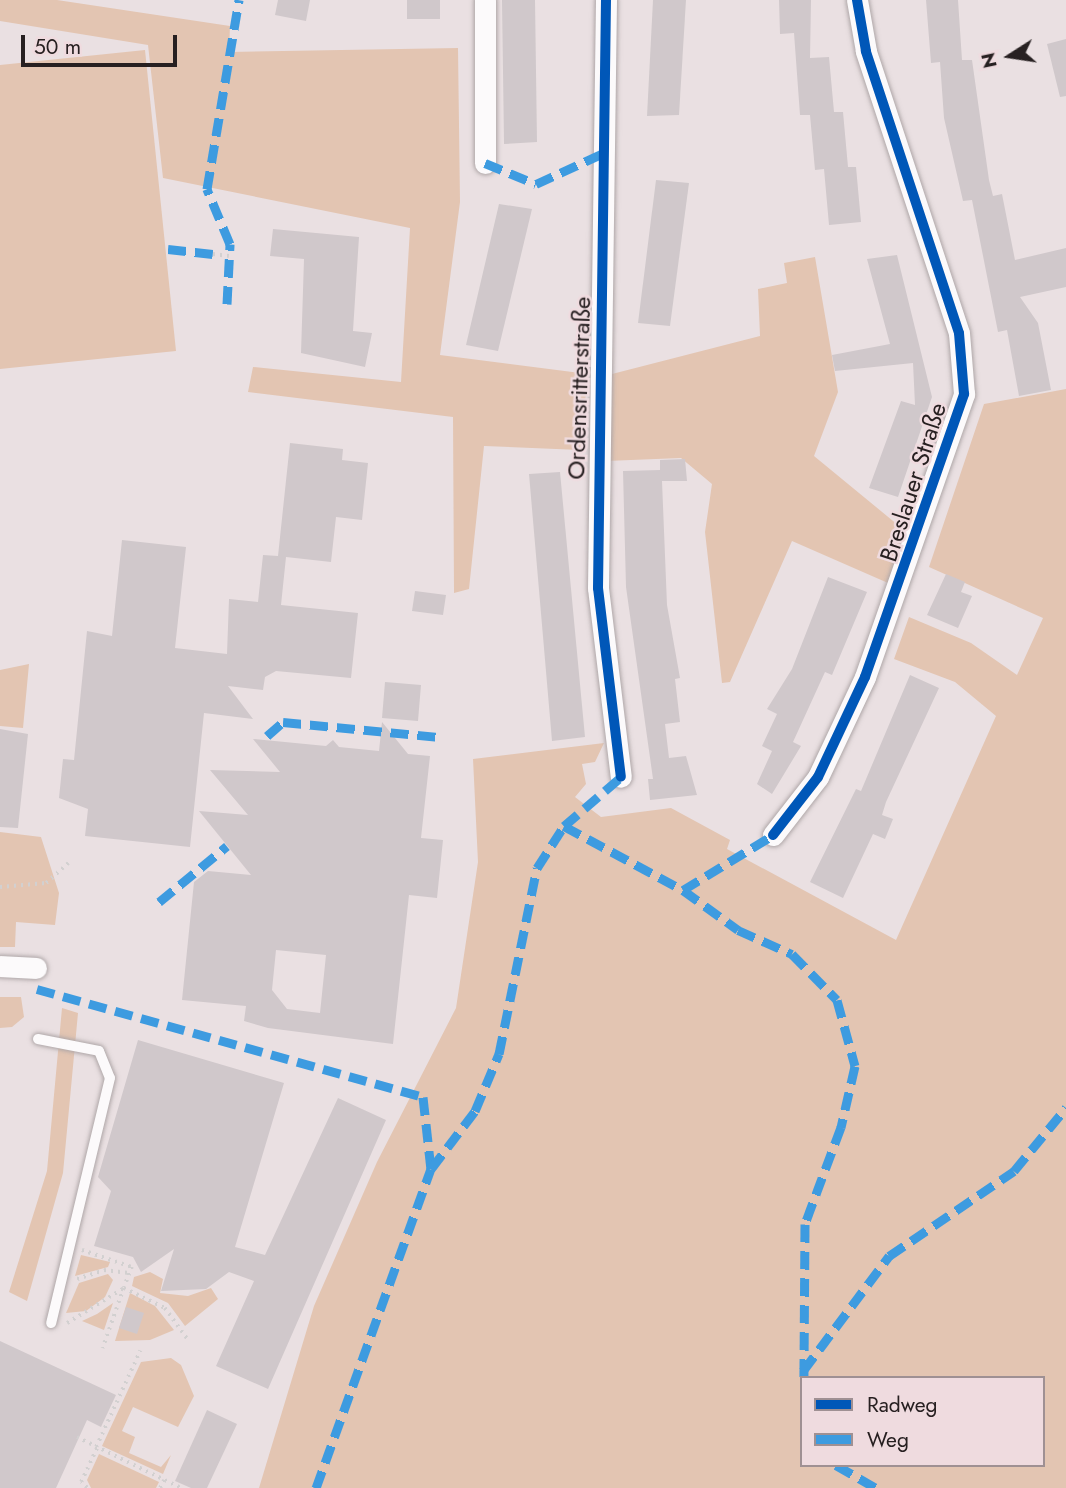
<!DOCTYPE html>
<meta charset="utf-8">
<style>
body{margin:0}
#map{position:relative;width:1066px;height:1488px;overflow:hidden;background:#eae0e2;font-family:Jost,sans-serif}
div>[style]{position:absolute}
.green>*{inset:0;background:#e3c5b2}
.building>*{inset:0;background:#d0c8cb}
.path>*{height:3.5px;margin-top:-1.75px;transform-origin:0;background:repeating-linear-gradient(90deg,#d2d0d0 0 2px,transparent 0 7px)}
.roads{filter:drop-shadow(0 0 2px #afa7a8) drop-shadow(0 0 2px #afa7a8)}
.lane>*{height:10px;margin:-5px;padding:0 5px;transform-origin:5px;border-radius:5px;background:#fcfafb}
.street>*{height:21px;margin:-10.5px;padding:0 10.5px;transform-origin:10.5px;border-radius:10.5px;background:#fcfafb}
.quiet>*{height:9px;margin-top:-4.5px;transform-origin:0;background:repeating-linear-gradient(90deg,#3d9be0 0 18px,transparent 0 27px)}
.cycleway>*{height:10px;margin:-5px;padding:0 5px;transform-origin:5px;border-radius:5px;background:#0057b8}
span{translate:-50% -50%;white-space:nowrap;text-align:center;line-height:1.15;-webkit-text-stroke:5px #efdbdf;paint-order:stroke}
.street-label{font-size:24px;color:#272021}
.legend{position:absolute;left:800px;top:1376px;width:245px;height:91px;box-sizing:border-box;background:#efdbdf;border:2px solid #9f9093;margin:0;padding:9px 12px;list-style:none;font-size:21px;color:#272021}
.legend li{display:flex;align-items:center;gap:14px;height:35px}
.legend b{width:35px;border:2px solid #9f9093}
.north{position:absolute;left:975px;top:21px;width:70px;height:70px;-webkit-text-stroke:5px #efdbdf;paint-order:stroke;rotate:258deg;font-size:19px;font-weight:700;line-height:28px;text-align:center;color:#272021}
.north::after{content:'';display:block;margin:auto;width:24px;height:32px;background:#272021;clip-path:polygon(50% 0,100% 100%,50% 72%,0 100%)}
.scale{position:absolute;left:21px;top:35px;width:156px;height:32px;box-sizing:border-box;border:4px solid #272021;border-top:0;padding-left:9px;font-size:21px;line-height:24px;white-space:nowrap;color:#272021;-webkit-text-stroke:5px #efdbdf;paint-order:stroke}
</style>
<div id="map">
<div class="green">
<div style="clip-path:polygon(0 0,57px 0,230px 26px,229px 52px,458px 48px,460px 202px,440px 355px,588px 374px,580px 450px,484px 446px,469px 589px,454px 593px,453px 417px,248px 392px,253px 367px,401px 382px,410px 228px,163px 178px,148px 45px,0 21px)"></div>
<div style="clip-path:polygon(145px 50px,176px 351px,0 369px,0 65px)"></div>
<div style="clip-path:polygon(815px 257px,838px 392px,814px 456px,904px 530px,888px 583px,792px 541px,730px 682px,722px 683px,705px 532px,712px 484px,681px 458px,606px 461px,612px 374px,760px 336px,758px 289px,787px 283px,784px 263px)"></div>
<div style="clip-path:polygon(evenodd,1066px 389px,1066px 1488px,259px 1488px,314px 1306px,377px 1162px,456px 1008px,478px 862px,473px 759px,604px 743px,595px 762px,582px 764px,586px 784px,575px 797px,601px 817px,671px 808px,730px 840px,727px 849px,896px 940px,996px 716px,955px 682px,894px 659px,909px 617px,971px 643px,1017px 675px,1043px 618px,929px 567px,984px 404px,1066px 389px,802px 1378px,1043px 1378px,1043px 1465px,802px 1465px,802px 1378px)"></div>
<div style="clip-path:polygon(29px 664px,23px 728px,0 726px,0 670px)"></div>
<div style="clip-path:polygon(0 832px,41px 837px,59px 893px,55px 925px,16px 922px,15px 947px,0 947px)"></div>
<div style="clip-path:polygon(0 997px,21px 997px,24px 1017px,12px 1027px,0 1028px)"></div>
<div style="clip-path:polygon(62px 1008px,78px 1013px,63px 1173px,27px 1301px,9px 1292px,47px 1171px)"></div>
<div style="clip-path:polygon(81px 1255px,110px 1262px,108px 1267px,75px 1276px)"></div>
<div style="clip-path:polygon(150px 1272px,163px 1279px,160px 1293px,188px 1296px,211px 1288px,218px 1299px,185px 1326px,168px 1303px,132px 1286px,134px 1277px)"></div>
<div style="clip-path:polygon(108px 1274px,113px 1280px,105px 1297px,86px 1311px,66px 1313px,79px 1283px)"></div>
<div style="clip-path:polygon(130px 1293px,155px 1306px,174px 1330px,150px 1340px,115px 1341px)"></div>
<div style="clip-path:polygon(113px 1303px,104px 1330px,82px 1321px,97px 1314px)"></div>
<div style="clip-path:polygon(171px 1358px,181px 1365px,194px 1396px,178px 1427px,133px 1407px,122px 1431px,135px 1437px,129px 1453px,161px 1467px,171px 1455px,163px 1474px,102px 1446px,141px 1362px)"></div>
<div style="clip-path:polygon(99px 1454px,159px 1482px,156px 1488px,91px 1488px,87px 1480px)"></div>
</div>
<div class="building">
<div style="clip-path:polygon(278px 0,310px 0,306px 21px,275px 15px)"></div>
<div style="clip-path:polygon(407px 0,440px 0,440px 19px,407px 19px)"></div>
<div style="clip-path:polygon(502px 0,535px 0,537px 142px,504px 144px)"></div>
<div style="clip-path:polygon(653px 0,686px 0,679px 115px,647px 116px)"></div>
<div style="clip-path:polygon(779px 0,811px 0,810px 58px,829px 57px,834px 112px,843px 112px,848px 167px,856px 167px,861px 222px,829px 225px,824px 169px,815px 170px,810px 115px,800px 115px,794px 33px,780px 34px)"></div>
<div style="clip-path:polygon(926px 0,958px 0,962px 60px,972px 60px,989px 180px,993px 196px,1002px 194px,1015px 260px,1066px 248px,1066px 287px,1020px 297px,1038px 323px,1051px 390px,1019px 396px,1007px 330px,998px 332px,972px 200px,963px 201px,944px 118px,940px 62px,931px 63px)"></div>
<div style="clip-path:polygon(1066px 39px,1066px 96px,1060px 97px,1047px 44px)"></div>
<div style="clip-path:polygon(656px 180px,689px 183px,670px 326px,638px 323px)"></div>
<div style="clip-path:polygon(499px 204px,532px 209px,498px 351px,466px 345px)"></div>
<div style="clip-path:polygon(273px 229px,359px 237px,353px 331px,372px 333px,365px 367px,301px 353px,304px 259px,270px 256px)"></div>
<div style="clip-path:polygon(897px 255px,932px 397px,898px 497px,869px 488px,901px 401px,915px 405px,913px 363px,835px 371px,832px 355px,890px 344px,867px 259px)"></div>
<div style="clip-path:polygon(290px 443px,343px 449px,342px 460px,368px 463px,362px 520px,336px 517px,331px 562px,286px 557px,281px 605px,358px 613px,351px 678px,276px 671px,265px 677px,263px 690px,228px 686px,253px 719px,204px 713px,190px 847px,85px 836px,88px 809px,59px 798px,63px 759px,74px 760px,87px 631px,112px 636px,122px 540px,186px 547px,175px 648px,227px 654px,229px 599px,258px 602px,263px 555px,278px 556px)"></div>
<div style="clip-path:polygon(685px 459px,687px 481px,662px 481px,667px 605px,680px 678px,675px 679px,680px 722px,665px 724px,669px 758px,686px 756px,697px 795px,650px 800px,648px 779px,653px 779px,626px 587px,623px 471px,660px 470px,660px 460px)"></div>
<div style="clip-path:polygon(560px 472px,585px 737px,552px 741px,529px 474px)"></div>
<div style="clip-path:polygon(946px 574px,965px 582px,961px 592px,972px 596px,958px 628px,927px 615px)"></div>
<div style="clip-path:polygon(828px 577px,867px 592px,832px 675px,825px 672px,793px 742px,801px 746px,772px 794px,757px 784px,772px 751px,762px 746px,777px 714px,767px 709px,792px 669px)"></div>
<div style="clip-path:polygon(415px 591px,446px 595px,443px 615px,412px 611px)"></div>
<div style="clip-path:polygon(910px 675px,939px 688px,886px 802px,882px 815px,893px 819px,885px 839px,873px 834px,843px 898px,810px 882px,856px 789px,861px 791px)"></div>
<div style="clip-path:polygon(385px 682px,421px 685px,418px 721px,382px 718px)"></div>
<div style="clip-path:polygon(evenodd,382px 722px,408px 754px,430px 756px,421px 838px,443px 840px,437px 898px,409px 895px,393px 1044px,268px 1028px,244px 1021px,246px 1006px,182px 1000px,194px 882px,208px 871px,251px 875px,199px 811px,248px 815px,210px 770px,280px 772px,253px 739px,326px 746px,333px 740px,339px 747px,379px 751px,382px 722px,276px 950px,326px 955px,320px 1013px,287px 1009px,272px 990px,276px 950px)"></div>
<div style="clip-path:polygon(0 729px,28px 734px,18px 828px,0 827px)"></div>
<div style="clip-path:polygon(138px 1040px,284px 1083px,235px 1247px,265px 1255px,338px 1098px,386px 1120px,268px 1389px,216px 1366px,254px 1281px,229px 1272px,206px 1289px,161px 1291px,174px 1249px,141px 1272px,133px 1257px,94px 1246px,111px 1191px,98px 1177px)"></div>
<div style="clip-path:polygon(126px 1307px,144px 1313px,137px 1334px,119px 1328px)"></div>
<div style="clip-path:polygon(0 1341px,116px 1395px,101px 1427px,87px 1420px,56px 1488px,0 1488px)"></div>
<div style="clip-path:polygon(207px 1410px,237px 1424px,207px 1488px,191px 1488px,175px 1481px)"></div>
</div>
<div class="path">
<div style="left:213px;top:254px;width:16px;rotate:7deg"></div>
<div style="left:0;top:887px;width:46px;rotate:-5deg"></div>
<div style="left:46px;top:883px;width:30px;rotate:-42deg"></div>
<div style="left:82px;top:1250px;width:53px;rotate:18.8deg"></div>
<div style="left:132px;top:1267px;width:22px;rotate:111deg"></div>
<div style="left:124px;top:1288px;width:46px;rotate:26deg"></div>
<div style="left:165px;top:1308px;width:41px;rotate:54deg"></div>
<div style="left:77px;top:1279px;width:28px;rotate:-18deg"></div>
<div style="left:104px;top:1270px;width:25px;rotate:7deg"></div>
<div style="left:67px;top:1323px;width:67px;rotate:-31.6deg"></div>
<div style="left:124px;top:1288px;width:64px;rotate:109.3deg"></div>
<div style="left:77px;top:1437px;width:116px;rotate:26.1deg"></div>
<div style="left:96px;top:1447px;width:106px;rotate:-65.4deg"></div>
<div style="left:87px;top:1488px;width:8px;rotate:-135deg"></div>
<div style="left:81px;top:1482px;width:38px;rotate:-65deg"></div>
<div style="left:160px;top:1488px;width:9px;rotate:-63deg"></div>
</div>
<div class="roads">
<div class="lane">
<div style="left:38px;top:1039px;width:62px;rotate:11.1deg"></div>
<div style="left:99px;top:1051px;width:29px;rotate:68deg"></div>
<div style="left:110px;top:1078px;width:252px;rotate:103.5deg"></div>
</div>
<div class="street">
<div style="left:606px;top:0;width:588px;rotate:90.78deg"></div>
<div style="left:598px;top:588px;width:190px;rotate:83.1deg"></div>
<div style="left:485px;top:163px;width:163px;rotate:-90deg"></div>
<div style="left:773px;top:835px;width:73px;rotate:-52.2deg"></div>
<div style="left:818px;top:777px;width:110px;rotate:-64.8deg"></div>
<div style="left:865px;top:677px;width:300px;rotate:-70.7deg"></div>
<div style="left:964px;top:394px;width:61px;rotate:-94.7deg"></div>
<div style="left:959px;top:333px;width:297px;rotate:-108.3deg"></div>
<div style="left:866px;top:51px;width:52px;rotate:-100deg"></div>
<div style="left:0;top:966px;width:36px;rotate:3deg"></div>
</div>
</div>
<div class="quiet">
<div style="left:485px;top:163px;width:55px;rotate:22.4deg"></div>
<div style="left:536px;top:184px;width:77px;rotate:-24.6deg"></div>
<div style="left:168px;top:249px;width:45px;rotate:6.3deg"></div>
<div style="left:227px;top:304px;width:60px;rotate:-87.1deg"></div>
<div style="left:230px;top:244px;width:60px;rotate:-112.7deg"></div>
<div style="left:207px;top:189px;width:192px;rotate:-80.4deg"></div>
<div style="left:267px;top:736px;width:21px;rotate:-41deg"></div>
<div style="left:283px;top:722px;width:158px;rotate:5.5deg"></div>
<div style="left:564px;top:826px;width:135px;rotate:28.3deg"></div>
<div style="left:683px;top:890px;width:68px;rotate:36deg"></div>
<div style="left:738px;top:930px;width:59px;rotate:24deg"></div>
<div style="left:792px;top:954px;width:64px;rotate:45.6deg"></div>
<div style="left:837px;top:1000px;width:68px;rotate:74.7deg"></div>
<div style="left:855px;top:1066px;width:63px;rotate:102.9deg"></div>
<div style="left:841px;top:1127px;width:103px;rotate:110.4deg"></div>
<div style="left:805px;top:1224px;width:154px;rotate:90.4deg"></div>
<div style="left:683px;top:890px;width:105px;rotate:-31.4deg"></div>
<div style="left:159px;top:902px;width:88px;rotate:-39.5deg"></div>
<div style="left:37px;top:989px;width:401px;rotate:15.6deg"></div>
<div style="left:423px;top:1097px;width:72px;rotate:83.7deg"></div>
<div style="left:803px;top:1371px;width:144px;rotate:-53.2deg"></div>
<div style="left:889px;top:1256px;width:151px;rotate:-34.2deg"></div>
<div style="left:1014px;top:1171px;width:82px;rotate:-50.5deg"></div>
<div style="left:836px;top:1465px;width:46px;rotate:29.9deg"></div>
<div style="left:316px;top:1488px;width:339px;rotate:-70.2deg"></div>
<div style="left:431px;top:1169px;width:73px;rotate:-52.8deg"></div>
<div style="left:475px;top:1111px;width:62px;rotate:-67.2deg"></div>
<div style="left:499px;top:1054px;width:190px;rotate:-78.5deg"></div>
<div style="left:537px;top:868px;width:50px;rotate:-57.3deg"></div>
<div style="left:564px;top:826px;width:75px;rotate:-40.7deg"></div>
</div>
<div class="cycleway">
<div style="left:606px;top:0;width:588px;rotate:90.78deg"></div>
<div style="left:598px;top:588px;width:190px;rotate:83.1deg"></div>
<div style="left:773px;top:835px;width:73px;rotate:-52.2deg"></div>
<div style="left:818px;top:777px;width:110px;rotate:-64.8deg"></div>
<div style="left:865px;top:677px;width:300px;rotate:-70.7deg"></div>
<div style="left:964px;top:394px;width:61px;rotate:-94.7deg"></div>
<div style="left:959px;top:333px;width:297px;rotate:-108.3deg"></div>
<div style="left:866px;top:51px;width:52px;rotate:-100deg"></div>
</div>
<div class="street-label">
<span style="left:579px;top:388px;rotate:-88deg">Ordensritterstraße</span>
<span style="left:913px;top:482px;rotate:-72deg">Breslauer Straße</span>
</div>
<ul class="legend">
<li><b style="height:9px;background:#0057b8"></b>Radweg</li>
<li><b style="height:9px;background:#3d9be0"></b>Weg</li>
</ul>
<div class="north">N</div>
<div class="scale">50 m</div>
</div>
